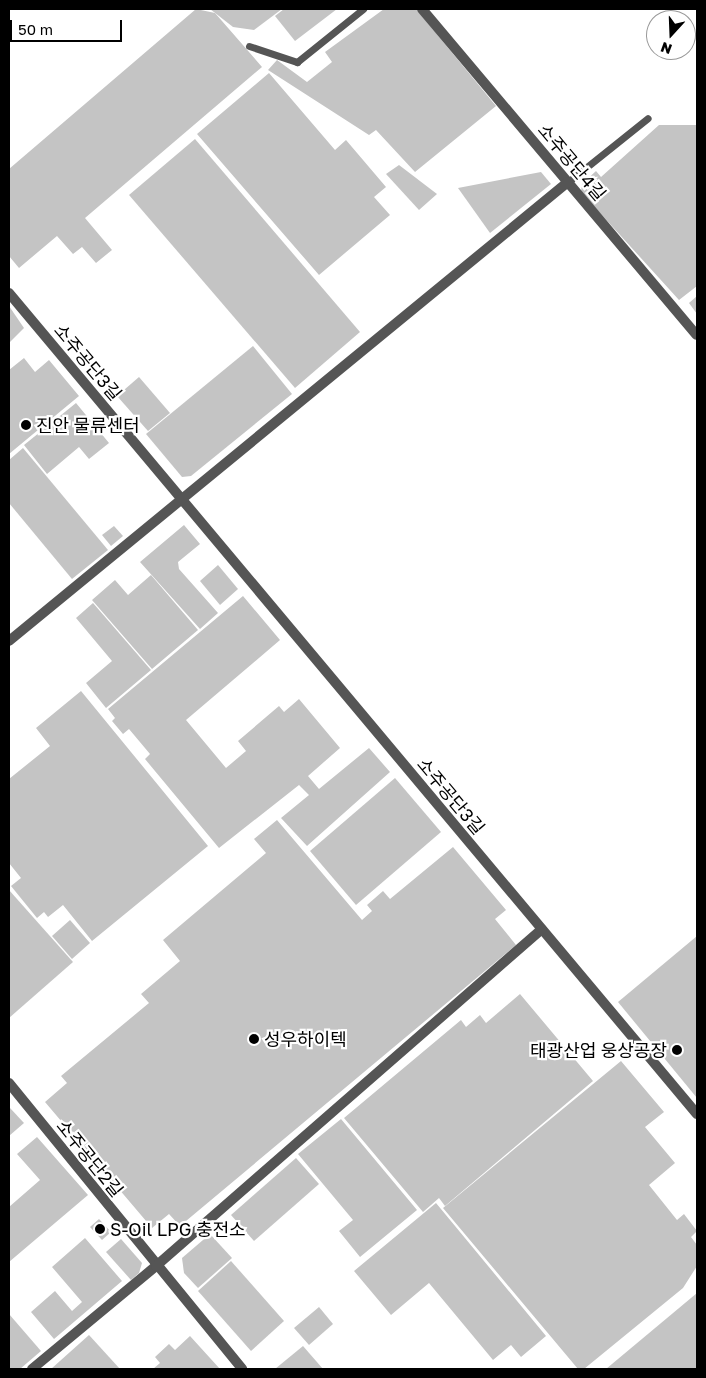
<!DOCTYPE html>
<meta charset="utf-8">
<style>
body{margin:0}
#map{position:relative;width:706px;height:1378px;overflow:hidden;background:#fff;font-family:"Golos Text","Noto Sans KR",sans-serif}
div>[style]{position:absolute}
.building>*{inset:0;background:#c4c4c4}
.service>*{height:7px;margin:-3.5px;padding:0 3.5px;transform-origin:3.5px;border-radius:3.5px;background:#555}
.minor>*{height:10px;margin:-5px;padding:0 5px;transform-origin:5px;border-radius:5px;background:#555}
.dots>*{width:14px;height:14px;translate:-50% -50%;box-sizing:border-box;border:2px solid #fff;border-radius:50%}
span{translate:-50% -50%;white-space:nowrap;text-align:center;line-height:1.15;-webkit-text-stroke:4.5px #fff;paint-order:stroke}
.street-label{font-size:18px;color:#000}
.poi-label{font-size:18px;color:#000}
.left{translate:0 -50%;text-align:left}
.right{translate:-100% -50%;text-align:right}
.frame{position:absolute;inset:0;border:10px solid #000;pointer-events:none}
.north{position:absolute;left:646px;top:10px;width:50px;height:50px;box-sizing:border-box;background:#fff;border:1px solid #999;border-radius:50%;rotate:200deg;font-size:14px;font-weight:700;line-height:20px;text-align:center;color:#000}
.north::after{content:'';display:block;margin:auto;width:18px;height:22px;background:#000;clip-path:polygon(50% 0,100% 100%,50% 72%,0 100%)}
.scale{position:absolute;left:10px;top:20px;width:112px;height:22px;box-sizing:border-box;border:2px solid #000;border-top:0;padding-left:6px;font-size:15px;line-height:18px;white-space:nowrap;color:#000;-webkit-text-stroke:4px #fff;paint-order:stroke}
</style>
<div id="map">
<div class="building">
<div style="clip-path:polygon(196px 9px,215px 13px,262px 67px,85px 218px,112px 250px,96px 263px,82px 247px,73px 254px,57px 236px,19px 268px,9px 256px,9px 169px)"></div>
<div style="clip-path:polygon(210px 9px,282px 9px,254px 30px,233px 27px)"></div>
<div style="clip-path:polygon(284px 9px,337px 9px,295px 41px,275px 16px)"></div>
<div style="clip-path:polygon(384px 9px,416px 9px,496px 106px,415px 172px,376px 130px,369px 135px,268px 70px,277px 60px,307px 82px,332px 62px,325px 52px)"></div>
<div style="clip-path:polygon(269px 73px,335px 150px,346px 140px,386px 187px,374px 197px,390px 215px,319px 275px,197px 134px)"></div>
<div style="clip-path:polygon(659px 125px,697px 125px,697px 286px,679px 300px,581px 192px,582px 184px,596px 171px,601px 177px)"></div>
<div style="clip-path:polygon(195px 139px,360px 332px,295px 388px,129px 195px)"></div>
<div style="clip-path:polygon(399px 165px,437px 194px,419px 210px,386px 174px)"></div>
<div style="clip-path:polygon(541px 172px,551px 184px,490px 233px,458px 188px)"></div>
<div style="clip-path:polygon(697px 296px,697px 314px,689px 303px)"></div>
<div style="clip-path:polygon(9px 306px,24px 328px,9px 343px)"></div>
<div style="clip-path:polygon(253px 346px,292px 394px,191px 476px,182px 477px,146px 434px)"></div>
<div style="clip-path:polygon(24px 358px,35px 372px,49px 360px,79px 396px,9px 454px,9px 370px)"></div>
<div style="clip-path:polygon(139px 377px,170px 413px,148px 431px,117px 396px)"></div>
<div style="clip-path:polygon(76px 403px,109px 443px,89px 459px,79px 447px,47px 474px,24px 445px)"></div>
<div style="clip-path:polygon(23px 448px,108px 550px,72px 579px,9px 503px,9px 460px)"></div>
<div style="clip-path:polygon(184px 525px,200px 544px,178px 562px,179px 569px,218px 613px,200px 629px,140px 562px)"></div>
<div style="clip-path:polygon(114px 526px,123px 536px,111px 546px,102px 535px)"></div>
<div style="clip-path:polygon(218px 565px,238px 589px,220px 605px,200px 581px)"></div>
<div style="clip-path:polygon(151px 575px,198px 630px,152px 669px,92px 600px,115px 580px,128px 595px)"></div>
<div style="clip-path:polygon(243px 596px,280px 640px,186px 720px,226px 768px,246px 751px,238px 741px,279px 706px,284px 712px,299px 699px,340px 748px,308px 776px,319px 789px,369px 748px,390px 772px,307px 846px,281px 818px,309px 795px,299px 785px,219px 848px,145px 759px,150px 754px,129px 729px,123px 734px,112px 721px,115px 718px,108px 709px)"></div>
<div style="clip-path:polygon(93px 603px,151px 670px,106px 708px,86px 683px,112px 661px,76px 618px)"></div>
<div style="clip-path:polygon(81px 691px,208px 846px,92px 941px,63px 905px,48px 917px,44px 912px,37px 918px,11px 886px,21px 878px,9px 863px,9px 779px,50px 746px,36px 728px)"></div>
<div style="clip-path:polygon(395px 778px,441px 832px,356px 905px,310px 851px)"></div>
<div style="clip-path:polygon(277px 820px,362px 920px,372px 911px,367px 905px,383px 891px,390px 899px,453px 847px,506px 910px,495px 919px,516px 945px,180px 1226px,169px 1214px,152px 1228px,45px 1102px,67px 1083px,61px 1076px,149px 1003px,141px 994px,180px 961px,163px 940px,266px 853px,254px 839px)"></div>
<div style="clip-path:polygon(9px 890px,73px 962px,9px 1018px)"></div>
<div style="clip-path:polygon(70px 920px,90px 943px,72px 959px,52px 936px)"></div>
<div style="clip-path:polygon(697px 936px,697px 1098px,618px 1002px)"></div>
<div style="clip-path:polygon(520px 994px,593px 1081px,445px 1206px,439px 1198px,423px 1212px,344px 1118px,461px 1020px,466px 1027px,480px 1015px,486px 1023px)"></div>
<div style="clip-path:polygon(621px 1061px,664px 1112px,645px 1127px,675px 1163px,649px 1185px,677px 1220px,684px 1214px,697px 1231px,691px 1237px,697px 1245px,697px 1266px,683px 1288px,584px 1369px,578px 1369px,443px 1208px)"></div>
<div style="clip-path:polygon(10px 1108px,24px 1123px,9px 1136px,9px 1109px)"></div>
<div style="clip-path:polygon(341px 1119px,417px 1210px,360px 1257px,339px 1231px,353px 1220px,298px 1154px)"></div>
<div style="clip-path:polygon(37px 1137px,88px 1195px,9px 1262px,9px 1207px,40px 1180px,17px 1154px)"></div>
<div style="clip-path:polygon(296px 1158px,319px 1184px,254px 1241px,231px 1215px)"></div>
<div style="clip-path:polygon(436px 1203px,546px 1336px,521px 1357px,511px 1345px,493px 1360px,429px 1283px,391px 1315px,354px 1271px)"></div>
<div style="clip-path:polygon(99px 1219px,111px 1232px,102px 1240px,90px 1227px)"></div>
<div style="clip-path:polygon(210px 1234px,232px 1258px,198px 1288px,184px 1273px,182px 1258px)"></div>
<div style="clip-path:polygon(85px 1238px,122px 1281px,54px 1339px,31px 1312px,55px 1291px,72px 1311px,82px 1302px,52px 1267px)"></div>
<div style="clip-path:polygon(121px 1239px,142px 1263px,139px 1273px,131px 1280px,106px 1252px)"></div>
<div style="clip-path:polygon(231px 1261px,284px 1321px,251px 1351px,198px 1291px)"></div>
<div style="clip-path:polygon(697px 1293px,697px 1369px,606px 1369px)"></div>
<div style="clip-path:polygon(319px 1307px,333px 1324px,309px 1345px,294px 1328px)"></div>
<div style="clip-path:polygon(9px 1314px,41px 1351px,20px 1369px,9px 1369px)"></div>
<div style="clip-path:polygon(89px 1335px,120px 1369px,51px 1369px)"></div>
<div style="clip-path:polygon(190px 1336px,220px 1369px,153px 1369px,160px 1363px,155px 1357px,169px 1344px,175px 1350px)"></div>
<div style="clip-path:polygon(303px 1346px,323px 1369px,275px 1369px)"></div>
</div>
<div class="service">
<div style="left:249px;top:46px;width:51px;rotate:18.4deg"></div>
<div style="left:297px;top:62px;width:85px;rotate:-38.8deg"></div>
<div style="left:568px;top:182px;width:102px;rotate:-38.7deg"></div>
</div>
<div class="minor">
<div style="left:422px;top:9px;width:426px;rotate:49.9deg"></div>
<div style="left:9px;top:293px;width:1071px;rotate:50.04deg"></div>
<div style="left:9px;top:641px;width:723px;rotate:-39.39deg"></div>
<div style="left:9px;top:1083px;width:369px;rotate:50.8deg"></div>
<div style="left:32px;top:1369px;width:161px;rotate:-39.7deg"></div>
<div style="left:156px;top:1266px;width:512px;rotate:-41.12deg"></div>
</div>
<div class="dots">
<div style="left:26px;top:425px;background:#000"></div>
<div style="left:254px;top:1039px;background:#000"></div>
<div style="left:677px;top:1050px;background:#000"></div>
<div style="left:100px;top:1229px;background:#000"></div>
</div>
<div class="street-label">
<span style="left:572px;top:162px;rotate:50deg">소주공단4길</span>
<span style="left:88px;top:362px;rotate:50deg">소주공단3길</span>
<span style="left:451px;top:796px;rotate:50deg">소주공단3길</span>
<span style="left:90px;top:1158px;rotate:51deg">소주공단2길</span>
</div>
<div class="poi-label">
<span class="left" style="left:36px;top:425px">진안 물류센터</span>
<span class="left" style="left:264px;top:1039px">성우하이텍</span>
<span class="right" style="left:667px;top:1050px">태광산업 웅상공장</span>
<span class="left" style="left:110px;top:1229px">S-Oil LPG 충전소</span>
</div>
<div class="frame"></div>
<div class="north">N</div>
<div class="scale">50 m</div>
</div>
